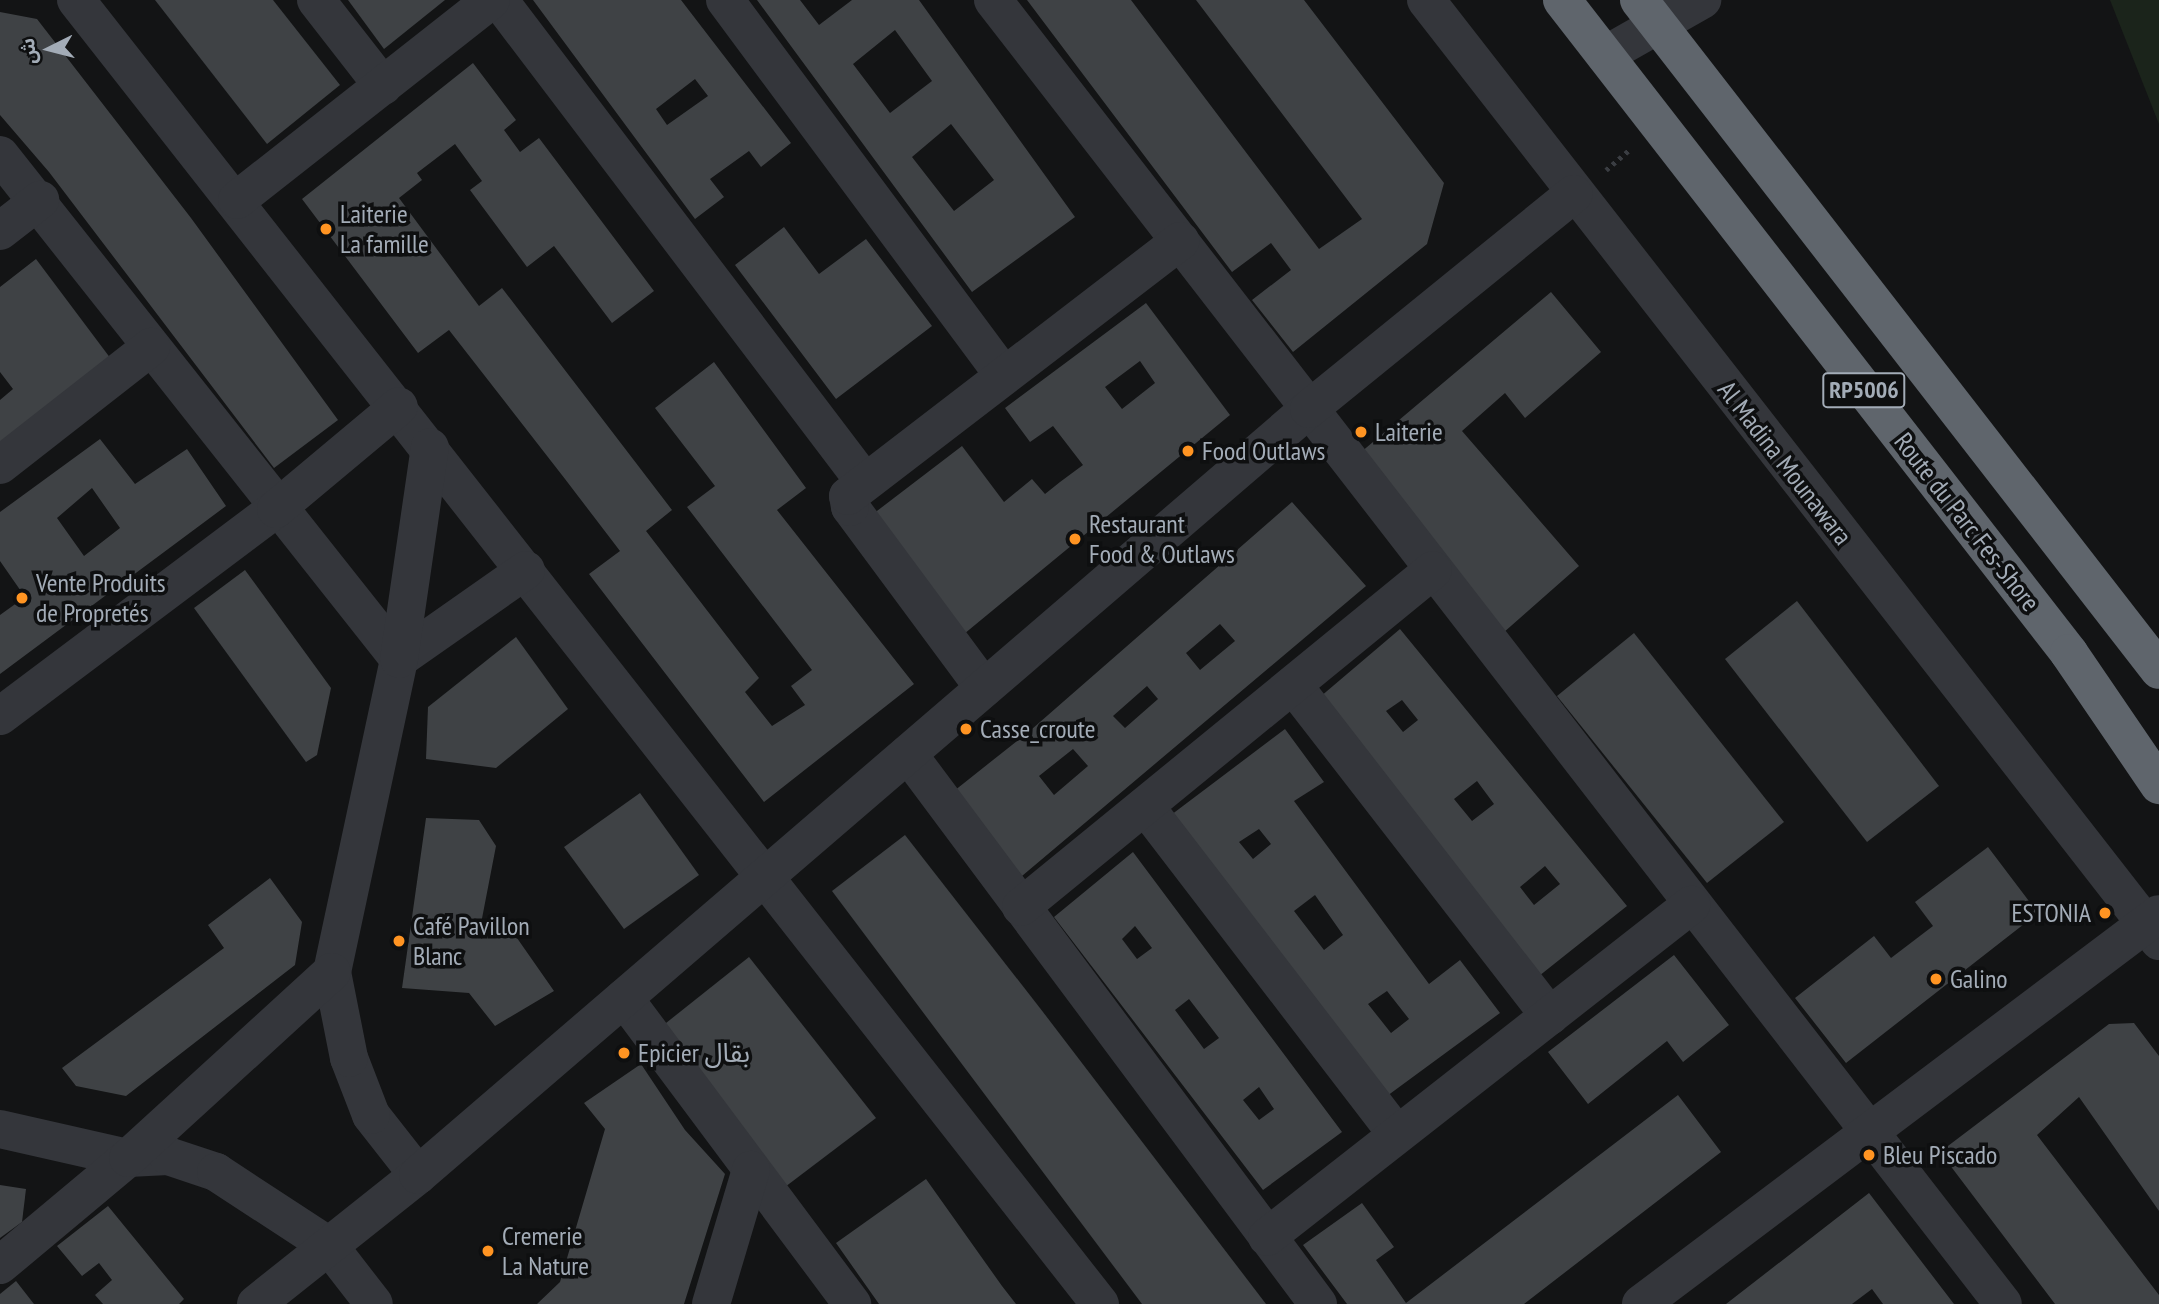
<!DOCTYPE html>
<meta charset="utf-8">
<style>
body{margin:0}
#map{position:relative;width:2159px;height:1304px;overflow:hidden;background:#131415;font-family:"PT Sans Narrow","Noto Sans Arabic",sans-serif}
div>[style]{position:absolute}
.green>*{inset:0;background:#1b241b}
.building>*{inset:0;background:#3f4245}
.path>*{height:4.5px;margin-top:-2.25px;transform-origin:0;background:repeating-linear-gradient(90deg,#3a3d42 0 3.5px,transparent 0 8.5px)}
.minor>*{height:38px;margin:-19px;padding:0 19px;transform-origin:19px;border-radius:19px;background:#34363b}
.highway>*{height:38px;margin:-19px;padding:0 19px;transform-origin:19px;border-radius:19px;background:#5f656c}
.dots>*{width:19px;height:19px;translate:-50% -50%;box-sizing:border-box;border:4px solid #0e0f10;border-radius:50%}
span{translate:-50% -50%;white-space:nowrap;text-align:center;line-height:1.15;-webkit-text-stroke:7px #0e0f10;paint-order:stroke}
.shield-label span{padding:2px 5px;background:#0e0f10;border:2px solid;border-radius:5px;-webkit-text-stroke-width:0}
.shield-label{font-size:24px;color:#a3acb7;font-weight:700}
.poi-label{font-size:26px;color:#a3acb7}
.left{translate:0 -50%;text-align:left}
.right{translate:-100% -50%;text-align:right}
.street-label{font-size:26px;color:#a3acb7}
.north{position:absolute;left:14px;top:14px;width:70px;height:70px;-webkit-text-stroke:5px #0e0f10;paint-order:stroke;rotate:264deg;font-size:19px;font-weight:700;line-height:28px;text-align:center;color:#a3acb7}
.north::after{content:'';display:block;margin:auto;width:24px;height:32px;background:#a3acb7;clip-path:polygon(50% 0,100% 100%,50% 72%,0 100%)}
</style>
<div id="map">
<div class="green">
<div style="clip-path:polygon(2110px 0,2159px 0,2159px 124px)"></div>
</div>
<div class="building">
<div style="clip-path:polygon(155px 0,273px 0,340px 85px,267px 144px)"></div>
<div style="clip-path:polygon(348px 0,445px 0,384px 49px)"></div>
<div style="clip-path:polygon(evenodd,533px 0,681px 0,791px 143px,761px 167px,749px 151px,710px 179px,724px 197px,695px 219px,533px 0,695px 79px,708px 96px,667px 125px,656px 109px,695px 79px)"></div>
<div style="clip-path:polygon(evenodd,757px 0,800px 0,819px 25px,852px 0,919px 0,1075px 217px,972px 292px,757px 0,895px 30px,932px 81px,890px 113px,853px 64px,895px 30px,757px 0,951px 124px,994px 180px,954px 211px,912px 157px,951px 124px)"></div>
<div style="clip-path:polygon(1027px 0,1131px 0,1319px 249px,1362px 219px,1196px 0,1304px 0,1444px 183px,1427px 244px,1293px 352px,1252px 300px,1291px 270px,1271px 243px,1232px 272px)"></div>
<div style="clip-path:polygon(0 12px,37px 19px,191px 218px,338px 420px,274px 468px,49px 172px,0 115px)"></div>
<div style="clip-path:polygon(473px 63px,516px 120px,504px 130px,520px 152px,539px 138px,654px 291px,612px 323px,554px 246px,527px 267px,470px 190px,482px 181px,455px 144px,417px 173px,422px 180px,399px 198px,479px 306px,502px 288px,672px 510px,646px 531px,759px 678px,745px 692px,772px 726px,805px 705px,791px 686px,812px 670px,687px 507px,715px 486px,655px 408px,714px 362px,806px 488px,777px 510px,914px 684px,764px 802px,589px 574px,620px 551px,565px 479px,449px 330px,418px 353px,302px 199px)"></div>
<div style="clip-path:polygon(784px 227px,819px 274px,866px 239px,932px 326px,836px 399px,735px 265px)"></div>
<div style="clip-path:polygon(36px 259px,114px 363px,0 450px,0 400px,13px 389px,0 372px,0 287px)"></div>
<div style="clip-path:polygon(1551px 292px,1601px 352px,1525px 418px,1505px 393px,1462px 431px,1579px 566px,1503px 633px,1354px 458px)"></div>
<div style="clip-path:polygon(evenodd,1146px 303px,1230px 415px,964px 634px,873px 514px,962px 446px,1004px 502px,1032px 479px,1045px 494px,1060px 482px,1083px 465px,1053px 426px,1030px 442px,1005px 408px,1146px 303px,1140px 361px,1155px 383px,1122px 409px,1105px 387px,1140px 361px)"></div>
<div style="clip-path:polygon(evenodd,100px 439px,135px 484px,187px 449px,226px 506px,0 674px,0 615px,25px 597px,0 561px,0 512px,100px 439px,92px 488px,120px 528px,84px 556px,57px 518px,92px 488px)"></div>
<div style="clip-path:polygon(evenodd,1292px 502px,1366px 586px,1022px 876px,954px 791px,1032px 729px,1292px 502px,1220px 624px,1235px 641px,1200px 670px,1186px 653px,1220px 624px,1292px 502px,1147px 686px,1158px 699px,1125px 728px,1113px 716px,1147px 686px,1292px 502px,1073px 749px,1088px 766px,1054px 795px,1039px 776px,1073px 749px)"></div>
<div style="clip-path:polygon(245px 570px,331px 688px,317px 755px,306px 762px,194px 608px)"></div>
<div style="clip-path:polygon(1797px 601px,1939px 786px,1867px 842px,1725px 659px)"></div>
<div style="clip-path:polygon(evenodd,1400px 629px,1627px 906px,1539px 976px,1320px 697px,1400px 629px,1402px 700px,1418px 720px,1403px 732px,1386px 711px,1402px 700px,1400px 629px,1477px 781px,1494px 804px,1472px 821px,1454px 799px,1477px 781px,1400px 629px,1545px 866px,1560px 884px,1534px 905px,1520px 887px,1545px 866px)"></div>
<div style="clip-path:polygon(1634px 633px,1784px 822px,1707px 883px,1557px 696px)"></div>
<div style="clip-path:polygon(516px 637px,568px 709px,496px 768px,426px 759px,428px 707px)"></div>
<div style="clip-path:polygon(evenodd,1285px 729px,1324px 782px,1294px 801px,1429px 984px,1460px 960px,1500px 1013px,1387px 1096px,1171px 815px,1285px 729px,1259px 829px,1271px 844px,1253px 859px,1239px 842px,1259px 829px,1285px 729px,1315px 895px,1343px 935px,1324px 950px,1294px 911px,1315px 895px,1285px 729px,1387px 991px,1409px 1019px,1391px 1033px,1368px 1004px,1387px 991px)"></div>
<div style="clip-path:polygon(640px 793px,699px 875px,624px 929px,564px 847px)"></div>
<div style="clip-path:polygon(426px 818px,479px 820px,496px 846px,479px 934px,517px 938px,554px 991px,495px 1026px,469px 993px,402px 988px)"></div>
<div style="clip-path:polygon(905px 835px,1043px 1012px,1266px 1304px,1142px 1304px,832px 891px)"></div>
<div style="clip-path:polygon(1988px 847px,2038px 913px,1846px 1063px,1795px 998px,1874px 936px,1891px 958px,1933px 926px,1915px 902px)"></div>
<div style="clip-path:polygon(evenodd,1133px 852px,1342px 1132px,1263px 1190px,1054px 917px,1133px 852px,1135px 926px,1152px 948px,1137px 959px,1122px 939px,1135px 926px,1133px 852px,1189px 999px,1219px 1038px,1204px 1049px,1175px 1010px,1189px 999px,1133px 852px,1259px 1087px,1274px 1109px,1259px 1120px,1243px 1100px,1259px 1087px)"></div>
<div style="clip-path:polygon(270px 878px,302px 922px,295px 965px,126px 1096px,76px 1086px,62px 1068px,224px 948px,208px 925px)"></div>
<div style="clip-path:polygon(1674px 955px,1729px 1025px,1683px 1062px,1667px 1041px,1588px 1104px,1548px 1052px)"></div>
<div style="clip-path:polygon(749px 957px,876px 1118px,785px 1187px,661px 1027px)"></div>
<div style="clip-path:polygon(2134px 1023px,2159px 1056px,2159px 1211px,2079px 1097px,2037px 1135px,2159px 1295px,2159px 1304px,2055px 1304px,1940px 1152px,2109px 1024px)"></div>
<div style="clip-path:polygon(641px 1064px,685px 1130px,725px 1174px,684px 1304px,537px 1304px,560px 1282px,605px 1129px,584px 1103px)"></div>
<div style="clip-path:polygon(1678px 1095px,1721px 1152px,1524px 1304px,1347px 1304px,1303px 1245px,1362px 1203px,1394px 1247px,1376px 1260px,1406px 1303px)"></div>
<div style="clip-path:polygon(926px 1179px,1002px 1286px,1016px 1304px,879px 1304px,836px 1243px)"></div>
<div style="clip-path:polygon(0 1185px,26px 1189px,22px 1222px,0 1238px)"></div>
<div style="clip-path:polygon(1869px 1193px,1954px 1304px,1883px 1304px,1872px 1289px,1852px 1304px,1726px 1304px)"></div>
<div style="clip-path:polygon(108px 1206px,184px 1299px,179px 1304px,103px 1304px,95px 1295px,112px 1280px,99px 1263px,82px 1276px,57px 1246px)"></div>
<div style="clip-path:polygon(16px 1281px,34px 1304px,0 1304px,0 1294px)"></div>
</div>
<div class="path">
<div style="left:1606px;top:170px;width:33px;rotate:-41deg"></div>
</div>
<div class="minor">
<div style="left:76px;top:0;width:1658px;rotate:51.86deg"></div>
<div style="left:316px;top:0;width:109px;rotate:52.1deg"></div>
<div style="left:499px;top:0;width:604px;rotate:52.81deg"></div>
<div style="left:725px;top:0;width:467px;rotate:53.4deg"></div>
<div style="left:993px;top:0;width:1649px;rotate:52.24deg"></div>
<div style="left:1426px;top:0;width:1193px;rotate:52.08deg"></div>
<div style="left:1605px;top:55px;width:112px;rotate:-29.6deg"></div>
<div style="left:0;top:155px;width:643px;rotate:51.63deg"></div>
<div style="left:399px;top:659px;width:155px;rotate:-35deg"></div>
<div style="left:237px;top:200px;width:323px;rotate:-38.2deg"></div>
<div style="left:0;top:231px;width:51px;rotate:-37.8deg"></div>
<div style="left:0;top:465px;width:192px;rotate:-38deg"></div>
<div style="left:1293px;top:685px;width:419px;rotate:52.2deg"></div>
<div style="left:984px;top:688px;width:225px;rotate:-126.5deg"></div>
<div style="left:850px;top:507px;width:11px;rotate:-100deg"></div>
<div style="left:848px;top:496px;width:419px;rotate:-37.5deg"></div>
<div style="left:0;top:716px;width:345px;rotate:-36.9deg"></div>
<div style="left:276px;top:509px;width:160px;rotate:-39.9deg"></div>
<div style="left:908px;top:754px;width:686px;rotate:53.3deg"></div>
<div style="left:1145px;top:806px;width:414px;rotate:52.5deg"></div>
<div style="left:1021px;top:907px;width:532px;rotate:-39.28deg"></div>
<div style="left:624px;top:998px;width:382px;rotate:53.3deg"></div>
<div style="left:0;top:1129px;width:131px;rotate:12.8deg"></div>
<div style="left:128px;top:1158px;width:40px;rotate:-2.9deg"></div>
<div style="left:168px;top:1156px;width:51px;rotate:18.4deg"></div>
<div style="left:216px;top:1172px;width:135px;rotate:33.2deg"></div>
<div style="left:329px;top:1246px;width:73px;rotate:52.2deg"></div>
<div style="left:418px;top:1175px;width:76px;rotate:-128.1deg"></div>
<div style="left:371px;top:1115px;width:61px;rotate:-111.1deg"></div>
<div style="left:349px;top:1058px;width:88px;rotate:-101.2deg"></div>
<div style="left:332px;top:972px;width:320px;rotate:-77.9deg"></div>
<div style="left:399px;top:659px;width:214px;rotate:-81.7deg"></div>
<div style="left:1267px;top:1237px;width:539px;rotate:-38.06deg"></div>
<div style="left:0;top:1265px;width:167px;rotate:-39.9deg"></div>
<div style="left:128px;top:1158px;width:276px;rotate:-42.4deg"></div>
<div style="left:256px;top:1304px;width:207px;rotate:-38.5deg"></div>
<div style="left:418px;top:1175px;width:1175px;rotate:-40.69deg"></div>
<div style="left:1309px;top:409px;width:341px;rotate:-39.1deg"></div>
<div style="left:711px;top:1304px;width:140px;rotate:-73.4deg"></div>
<div style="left:1641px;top:1304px;width:648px;rotate:-36.98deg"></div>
</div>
<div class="highway">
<div style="left:1562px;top:0;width:827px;rotate:52.17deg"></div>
<div style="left:2069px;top:653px;width:160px;rotate:55.7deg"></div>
<div style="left:1639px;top:0;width:848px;rotate:52.18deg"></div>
</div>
<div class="dots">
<div style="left:326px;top:229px;background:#ff9422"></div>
<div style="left:1361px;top:432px;background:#ff9422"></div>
<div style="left:1188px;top:451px;background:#ff9422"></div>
<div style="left:1075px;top:539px;background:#ff9422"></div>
<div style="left:22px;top:598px;background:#ff9422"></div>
<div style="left:966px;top:729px;background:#ff9422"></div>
<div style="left:2105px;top:913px;background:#ff9422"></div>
<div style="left:399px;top:941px;background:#ff9422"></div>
<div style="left:1936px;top:979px;background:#ff9422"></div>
<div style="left:624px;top:1053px;background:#ff9422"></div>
<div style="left:1869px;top:1155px;background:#ff9422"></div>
<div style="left:488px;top:1251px;background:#ff9422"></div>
</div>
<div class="shield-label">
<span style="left:1864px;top:390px">RP5006</span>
</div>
<div class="poi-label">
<span class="left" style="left:340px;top:229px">Laiterie<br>La famille</span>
<span class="left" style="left:1375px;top:432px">Laiterie</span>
<span class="left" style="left:1202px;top:451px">Food Outlaws</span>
<span class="left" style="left:1089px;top:539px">Restaurant<br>Food &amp; Outlaws</span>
<span class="left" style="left:36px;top:598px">Vente Produits<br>de Propretés</span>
<span class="left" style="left:980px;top:729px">Casse_croute</span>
<span class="right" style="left:2091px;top:913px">ESTONIA</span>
<span class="left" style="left:413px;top:941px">Café Pavillon<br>Blanc</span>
<span class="left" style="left:1950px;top:979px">Galino</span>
<span class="left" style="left:638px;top:1053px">Epicier بقال</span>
<span class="left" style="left:1883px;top:1155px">Bleu Piscado</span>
<span class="left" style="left:502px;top:1251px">Cremerie<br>La Nature</span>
</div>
<div class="street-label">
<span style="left:1785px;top:463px;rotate:52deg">Al Madina Mounawara</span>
<span style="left:1967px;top:522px;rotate:52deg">Route du Parc Fes-Shore</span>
</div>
<div class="north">ش</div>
</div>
